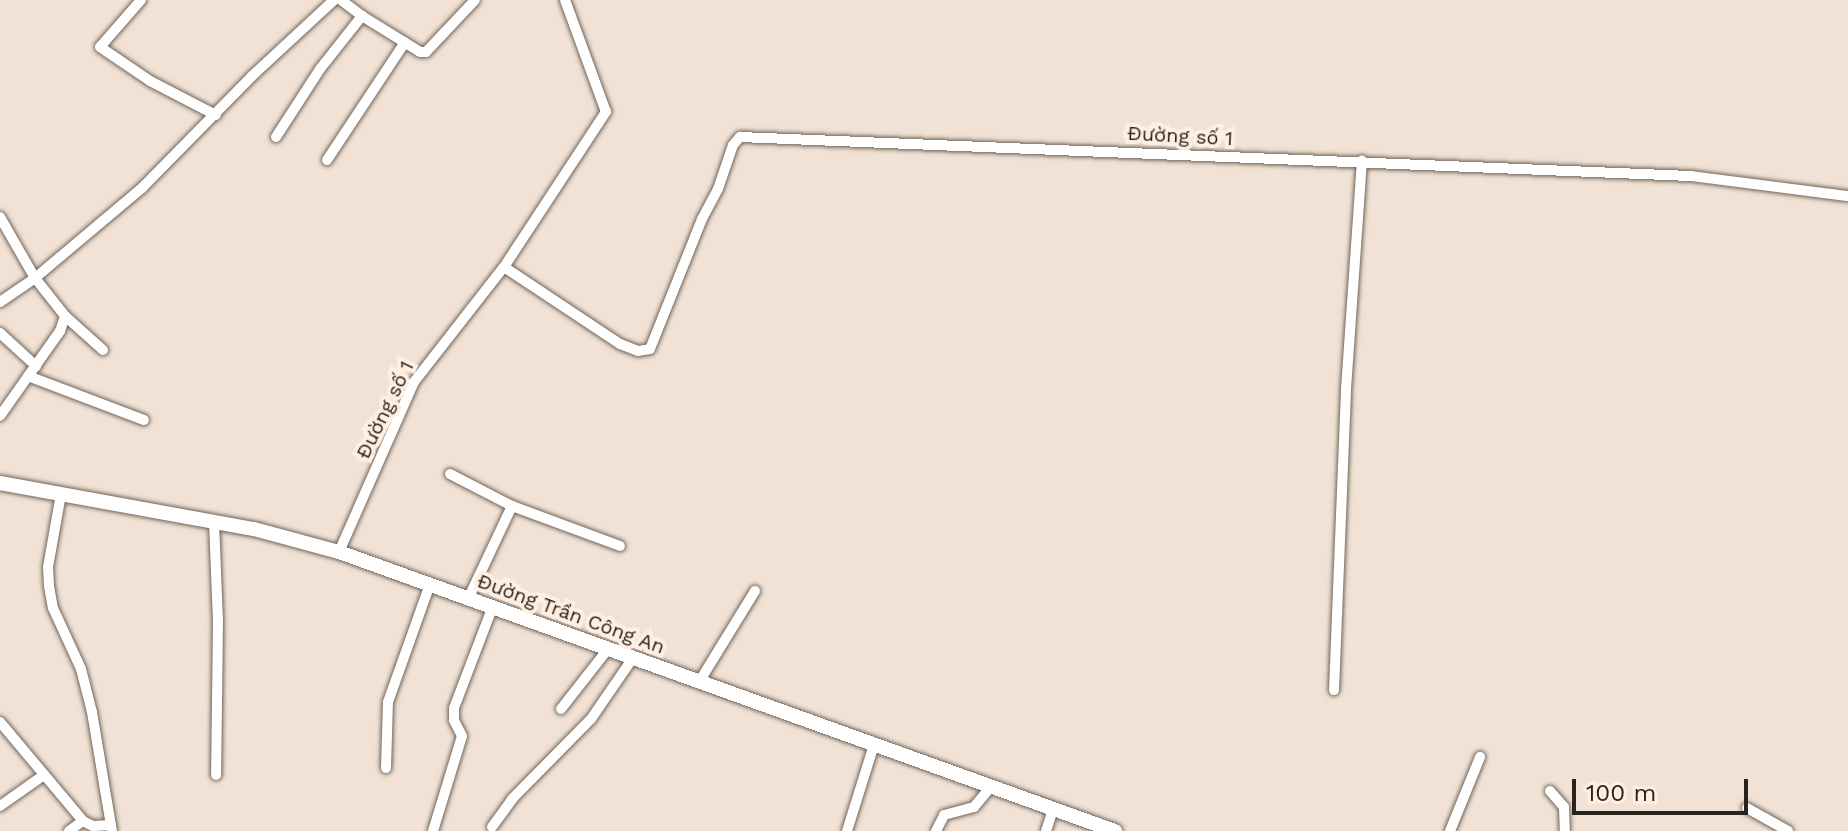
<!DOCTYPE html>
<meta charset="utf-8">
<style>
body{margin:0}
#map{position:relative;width:1848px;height:831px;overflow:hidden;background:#f1e2d5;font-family:"Work Sans",sans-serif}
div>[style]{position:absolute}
.roads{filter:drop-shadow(0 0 2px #726459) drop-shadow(0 0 2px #726459)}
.minor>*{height:10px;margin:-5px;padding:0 5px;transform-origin:5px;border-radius:5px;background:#fff}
.secondary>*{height:14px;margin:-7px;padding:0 7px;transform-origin:7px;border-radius:7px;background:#fff}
span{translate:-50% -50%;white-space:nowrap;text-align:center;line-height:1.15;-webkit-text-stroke:8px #ffefe2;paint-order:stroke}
.street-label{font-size:20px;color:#29231e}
.scale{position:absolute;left:1572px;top:779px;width:176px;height:36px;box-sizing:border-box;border:4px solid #29231e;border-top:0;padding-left:10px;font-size:24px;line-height:28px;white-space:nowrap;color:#29231e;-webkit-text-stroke:6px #ffefe2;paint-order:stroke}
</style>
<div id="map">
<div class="roads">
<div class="minor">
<div style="left:141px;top:0;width:62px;rotate:131.1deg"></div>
<div style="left:100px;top:47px;width:60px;rotate:34.2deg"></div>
<div style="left:150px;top:81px;width:74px;rotate:27.3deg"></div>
<div style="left:341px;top:0;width:26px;rotate:37deg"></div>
<div style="left:276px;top:137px;width:81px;rotate:-57.1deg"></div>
<div style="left:320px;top:69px;width:68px;rotate:-51.6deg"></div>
<div style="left:362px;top:16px;width:68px;rotate:31.8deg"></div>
<div style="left:420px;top:52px;width:6px"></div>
<div style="left:426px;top:52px;width:71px;rotate:-46.7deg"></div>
<div style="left:327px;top:160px;width:141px;rotate:-56.5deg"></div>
<div style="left:0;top:217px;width:70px;rotate:60.2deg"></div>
<div style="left:35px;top:278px;width:48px;rotate:51.7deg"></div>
<div style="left:65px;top:316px;width:16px;rotate:108deg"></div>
<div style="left:60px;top:331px;width:104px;rotate:125.2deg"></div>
<div style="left:504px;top:267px;width:186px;rotate:-56.7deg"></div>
<div style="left:606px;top:112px;width:119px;rotate:-110.1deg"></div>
<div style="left:0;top:302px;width:42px;rotate:-34.4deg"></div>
<div style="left:35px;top:278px;width:140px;rotate:-40.1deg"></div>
<div style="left:142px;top:188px;width:157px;rotate:-45.5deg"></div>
<div style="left:252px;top:76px;width:112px;rotate:-42.8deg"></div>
<div style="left:65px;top:316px;width:51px;rotate:41.8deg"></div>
<div style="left:0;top:333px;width:49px;rotate:42.5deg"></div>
<div style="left:28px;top:376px;width:124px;rotate:20.8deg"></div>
<div style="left:450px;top:474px;width:70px;rotate:27.3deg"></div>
<div style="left:61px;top:494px;width:74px;rotate:100.1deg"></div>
<div style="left:48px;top:567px;width:19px;rotate:87deg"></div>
<div style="left:49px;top:586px;width:22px;rotate:80deg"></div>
<div style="left:53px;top:608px;width:67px;rotate:65.3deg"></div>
<div style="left:81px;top:669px;width:44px;rotate:75.7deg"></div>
<div style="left:92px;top:712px;width:121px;rotate:80.5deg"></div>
<div style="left:214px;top:522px;width:98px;rotate:87.7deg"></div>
<div style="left:218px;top:620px;width:155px;rotate:90.7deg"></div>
<div style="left:339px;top:552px;width:186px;rotate:-66.2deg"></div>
<div style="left:414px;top:382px;width:146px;rotate:-52deg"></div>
<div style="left:504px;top:267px;width:139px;rotate:33.6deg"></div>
<div style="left:620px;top:344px;width:19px;rotate:21deg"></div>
<div style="left:638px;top:351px;width:12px;rotate:-9deg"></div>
<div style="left:650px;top:349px;width:140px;rotate:-68.2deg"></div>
<div style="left:702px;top:219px;width:34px;rotate:-62deg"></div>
<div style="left:718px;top:189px;width:46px;rotate:-71.2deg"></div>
<div style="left:733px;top:145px;width:11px;rotate:-49deg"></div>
<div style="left:740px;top:137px;width:952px;rotate:2.35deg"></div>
<div style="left:1691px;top:176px;width:158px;rotate:7.3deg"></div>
<div style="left:469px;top:597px;width:101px;rotate:-64.7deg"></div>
<div style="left:512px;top:506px;width:115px;rotate:20.3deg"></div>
<div style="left:699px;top:682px;width:107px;rotate:-58.4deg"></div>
<div style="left:1334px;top:690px;width:301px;rotate:-87.7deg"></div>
<div style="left:1346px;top:389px;width:229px;rotate:-86deg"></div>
<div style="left:561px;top:709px;width:76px;rotate:-51.9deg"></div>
<div style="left:0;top:722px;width:129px;rotate:50deg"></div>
<div style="left:83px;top:821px;width:11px;rotate:27deg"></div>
<div style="left:93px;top:826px;width:18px;rotate:-3deg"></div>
<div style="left:386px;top:768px;width:66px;rotate:-88.3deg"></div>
<div style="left:388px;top:702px;width:125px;rotate:-70.4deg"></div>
<div style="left:1550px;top:791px;width:21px;rotate:49deg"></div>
<div style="left:1564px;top:807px;width:24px;rotate:88deg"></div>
<div style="left:0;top:806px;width:54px;rotate:-35.2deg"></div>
<div style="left:1747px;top:808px;width:47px;rotate:29.3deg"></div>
<div style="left:492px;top:827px;width:34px;rotate:-54deg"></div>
<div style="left:512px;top:799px;width:112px;rotate:-45.4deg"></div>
<div style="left:591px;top:719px;width:74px;rotate:-55.5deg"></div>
<div style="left:69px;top:831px;width:17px;rotate:-36deg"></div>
<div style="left:433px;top:831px;width:99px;rotate:-73deg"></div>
<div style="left:462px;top:736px;width:18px;rotate:-117deg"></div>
<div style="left:454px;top:720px;width:12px;rotate:-90deg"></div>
<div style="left:454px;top:708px;width:109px;rotate:-69.1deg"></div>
<div style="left:847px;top:831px;width:90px;rotate:-72.6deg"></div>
<div style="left:936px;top:831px;width:18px;rotate:-63deg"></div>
<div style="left:944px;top:815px;width:31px;rotate:-15deg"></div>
<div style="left:974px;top:807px;width:26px;rotate:-50deg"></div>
<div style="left:1046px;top:831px;width:23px;rotate:-72deg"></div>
<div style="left:1450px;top:831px;width:80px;rotate:-67.9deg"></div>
</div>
<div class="secondary">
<div style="left:0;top:483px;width:258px;rotate:10.3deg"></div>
<div style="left:254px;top:529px;width:88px;rotate:15.1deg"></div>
<div style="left:339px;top:552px;width:825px;rotate:19.78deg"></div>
</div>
</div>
<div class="street-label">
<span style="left:1180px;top:136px;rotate:3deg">Đường số 1</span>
<span style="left:385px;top:410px;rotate:-64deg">Đường số 1</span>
<span style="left:571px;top:614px;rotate:20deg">Đường Trần Công An</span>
</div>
<div class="scale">100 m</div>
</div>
